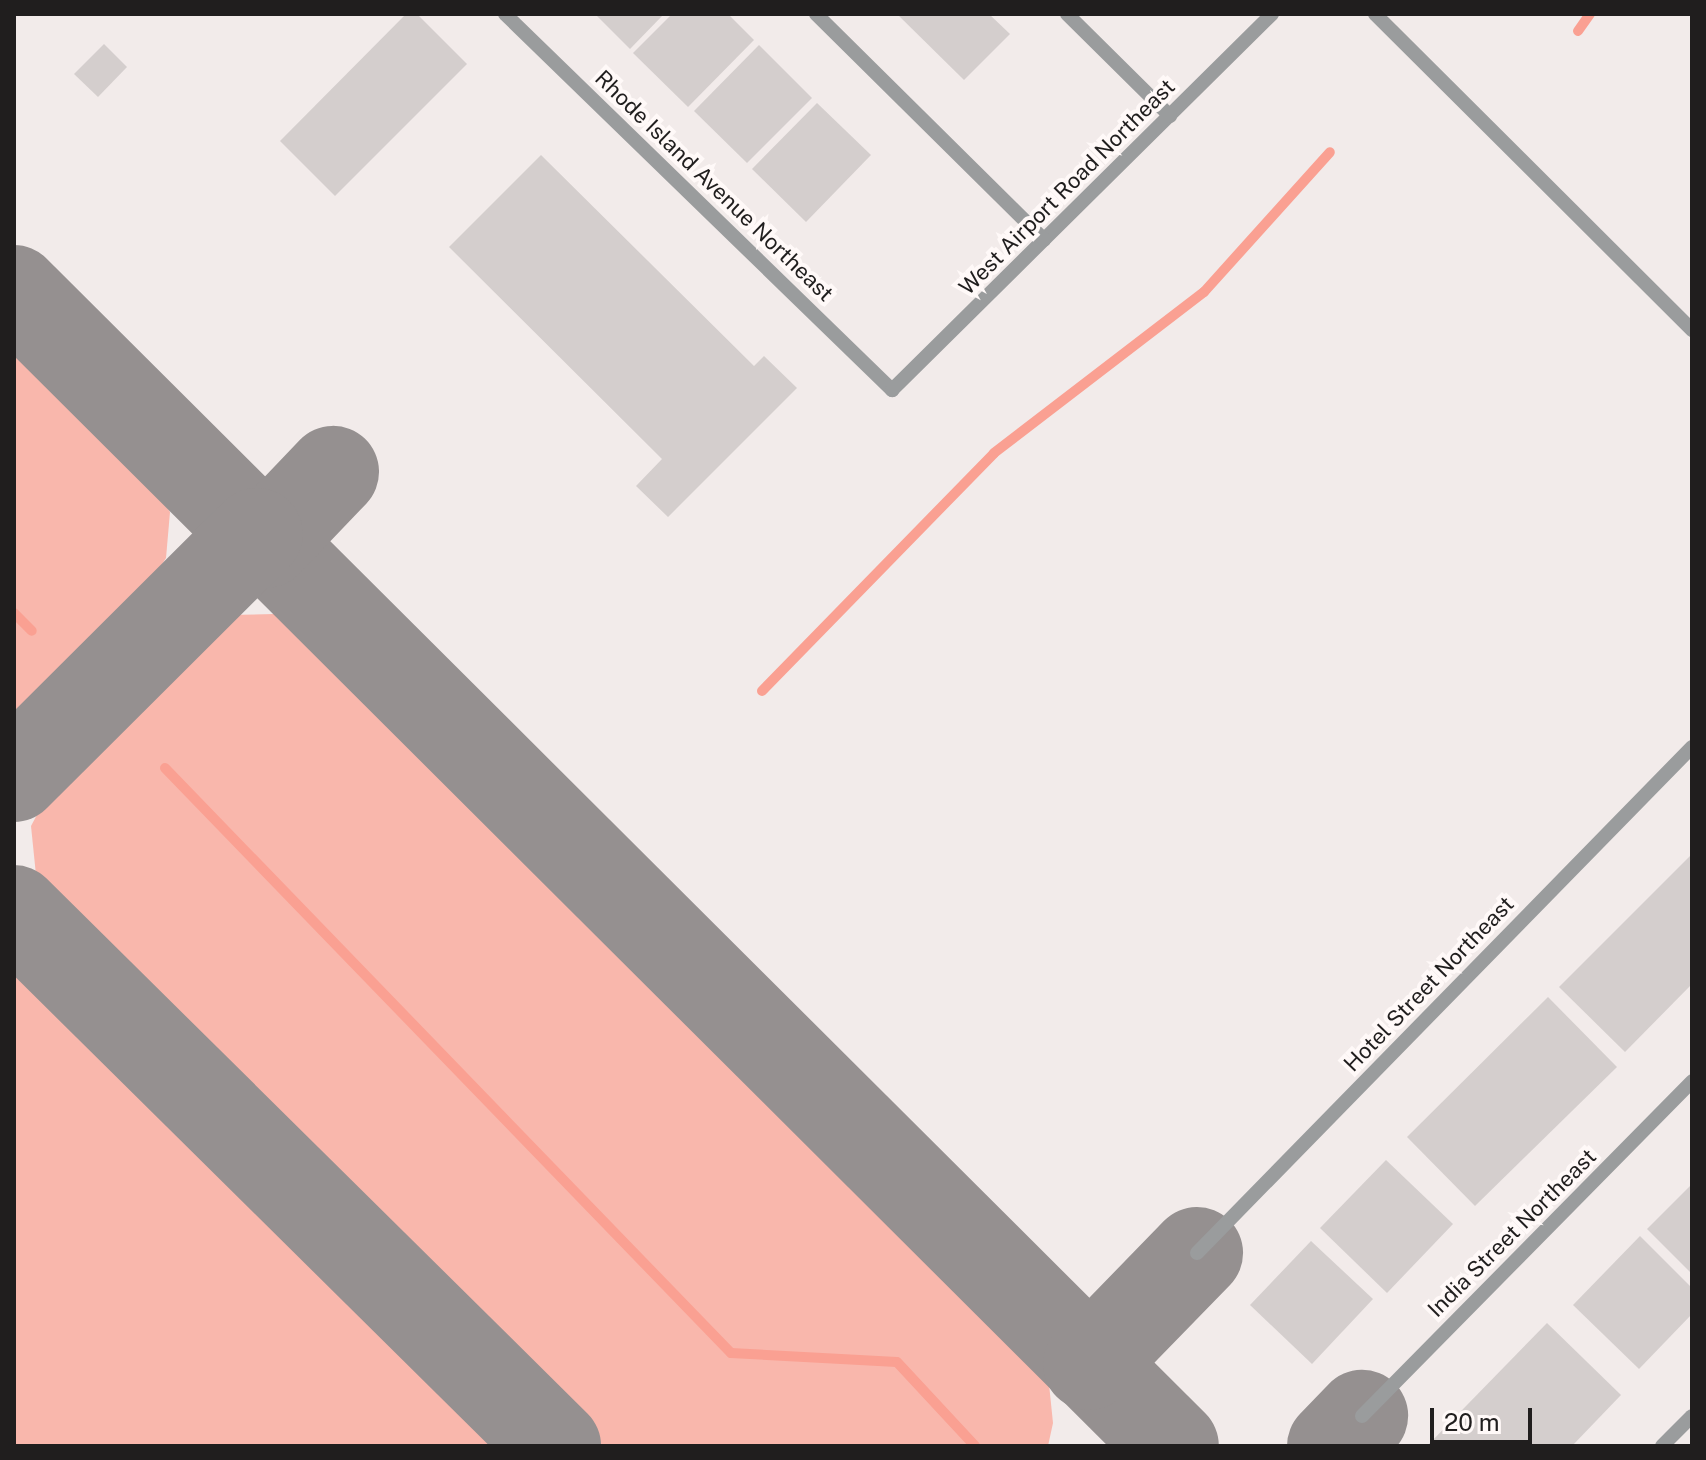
<!DOCTYPE html>
<style>
body{margin:0}
#map{position:relative;width:1706px;height:1460px;overflow:hidden;background:#f2ebea;font-family:"Public Sans",sans-serif}
div>[style]{position:absolute}
.green>*{inset:0;background:#f9b7ac}
.stream>*{height:10px;margin:-5px;padding:0 5px;transform-origin:5px;border-radius:5px;background:#faa092}
.taxiway>*{height:92px;margin:-46px;padding:0 46px;transform-origin:46px;border-radius:46px;background:#959090}
.building>*{inset:0;background:#d4cecd}
.lane>*{height:14px;margin:-7px;padding:0 7px;transform-origin:7px;border-radius:7px;background:#9a9c9d}
span{translate:-50% -50%;white-space:nowrap;text-align:center;line-height:1.15;-webkit-text-stroke:8px #fff9f8;paint-order:stroke}
.street-label{font-size:22px;color:#201e1e}
.frame{position:absolute;inset:0;border:16px solid #201e1e;pointer-events:none}
.scale{position:absolute;left:1430px;top:1408px;width:102px;height:36px;box-sizing:border-box;border:4px solid #201e1e;border-top:0;padding-left:10px;font-size:24px;line-height:28px;white-space:nowrap;color:#201e1e;-webkit-text-stroke:6px #fff9f8;paint-order:stroke}
</style>
<div id="map">
<div class="green">
<div style="clip-path:polygon(14px 344px,143px 473px,170px 512px,166px 558px,144px 592px,14px 727px)"></div>
<div style="clip-path:polygon(274px 614px,312px 639px,1030px 1351px,1049px 1384px,1053px 1423px,1048px 1446px,601px 1446px,61px 913px,36px 875px,31px 826px,55px 781px,226px 615px)"></div>
<div style="clip-path:polygon(14px 963px,498px 1446px,14px 1446px)"></div>
</div>
<div class="stream">
<div style="left:1578px;top:31px;width:21px;rotate:-55deg"></div>
<div style="left:14px;top:613px;width:25px;rotate:45deg"></div>
<div style="left:762px;top:691px;width:332px;rotate:-45.7deg"></div>
<div style="left:994px;top:453px;width:265px;rotate:-37.5deg"></div>
<div style="left:1204px;top:292px;width:188px;rotate:-48deg"></div>
<div style="left:165px;top:768px;width:814px;rotate:45.95deg"></div>
<div style="left:731px;top:1353px;width:166px;rotate:3.1deg"></div>
<div style="left:897px;top:1362px;width:115px;rotate:47.1deg"></div>
</div>
<div class="taxiway">
<div style="left:14px;top:291px;width:1636px;rotate:44.9deg"></div>
<div style="left:266px;top:542px;width:97px;rotate:-46.3deg"></div>
<div style="left:14px;top:776px;width:343px;rotate:-44.9deg"></div>
<div style="left:14px;top:911px;width:761px;rotate:44.68deg"></div>
<div style="left:1089px;top:1364px;width:155px;rotate:-45.8deg"></div>
<div style="left:1333px;top:1446px;width:42px;rotate:-46deg"></div>
</div>
<div class="building">
<div style="clip-path:polygon(406px 14px,417px 14px,467px 64px,335px 196px,280px 141px)"></div>
<div style="clip-path:polygon(595px 14px,664px 14px,630px 49px)"></div>
<div style="clip-path:polygon(672px 14px,728px 14px,754px 40px,688px 107px,633px 53px)"></div>
<div style="clip-path:polygon(897px 14px,989px 14px,1010px 34px,964px 80px)"></div>
<div style="clip-path:polygon(104px 44px,127px 67px,98px 97px,74px 74px)"></div>
<div style="clip-path:polygon(759px 45px,812px 98px,747px 163px,694px 111px)"></div>
<div style="clip-path:polygon(817px 103px,871px 155px,806px 222px,752px 169px)"></div>
<div style="clip-path:polygon(541px 155px,754px 366px,764px 356px,797px 388px,668px 517px,636px 486px,662px 459px,449px 247px)"></div>
<div style="clip-path:polygon(1692px 854px,1692px 984px,1625px 1052px,1559px 987px)"></div>
<div style="clip-path:polygon(1548px 997px,1617px 1067px,1475px 1206px,1407px 1137px)"></div>
<div style="clip-path:polygon(1386px 1160px,1453px 1224px,1387px 1293px,1320px 1228px)"></div>
<div style="clip-path:polygon(1692px 1184px,1692px 1274px,1647px 1229px)"></div>
<div style="clip-path:polygon(1640px 1236px,1692px 1288px,1692px 1314px,1639px 1369px,1573px 1305px)"></div>
<div style="clip-path:polygon(1311px 1241px,1373px 1299px,1312px 1364px,1250px 1305px)"></div>
<div style="clip-path:polygon(1547px 1323px,1621px 1395px,1572px 1446px,1427px 1446px)"></div>
</div>
<div class="lane">
<div style="left:505px;top:14px;width:540px;rotate:44.17deg"></div>
<div style="left:892px;top:390px;width:535px;rotate:-44.7deg"></div>
<div style="left:816px;top:14px;width:321px;rotate:44.7deg"></div>
<div style="left:1067px;top:14px;width:145px;rotate:44.7deg"></div>
<div style="left:1375px;top:14px;width:448px;rotate:44.9deg"></div>
<div style="left:1197px;top:1253px;width:708px;rotate:-45.63deg"></div>
<div style="left:1362px;top:1416px;width:470px;rotate:-45.4deg"></div>
<div style="left:1662px;top:1446px;width:42px;rotate:-45deg"></div>
</div>
<div class="street-label">
<span style="left:714px;top:186px;rotate:44deg">Rhode Island Avenue Northeast</span>
<span style="left:1067px;top:187px;rotate:-45deg">West Airport Road Northeast</span>
<span style="left:1429px;top:984px;rotate:-46deg">Hotel Street Northeast</span>
<span style="left:1512px;top:1233px;rotate:-45deg">India Street Northeast</span>
</div>
<div class="frame"></div>
<div class="scale">20 m</div>
</div>
